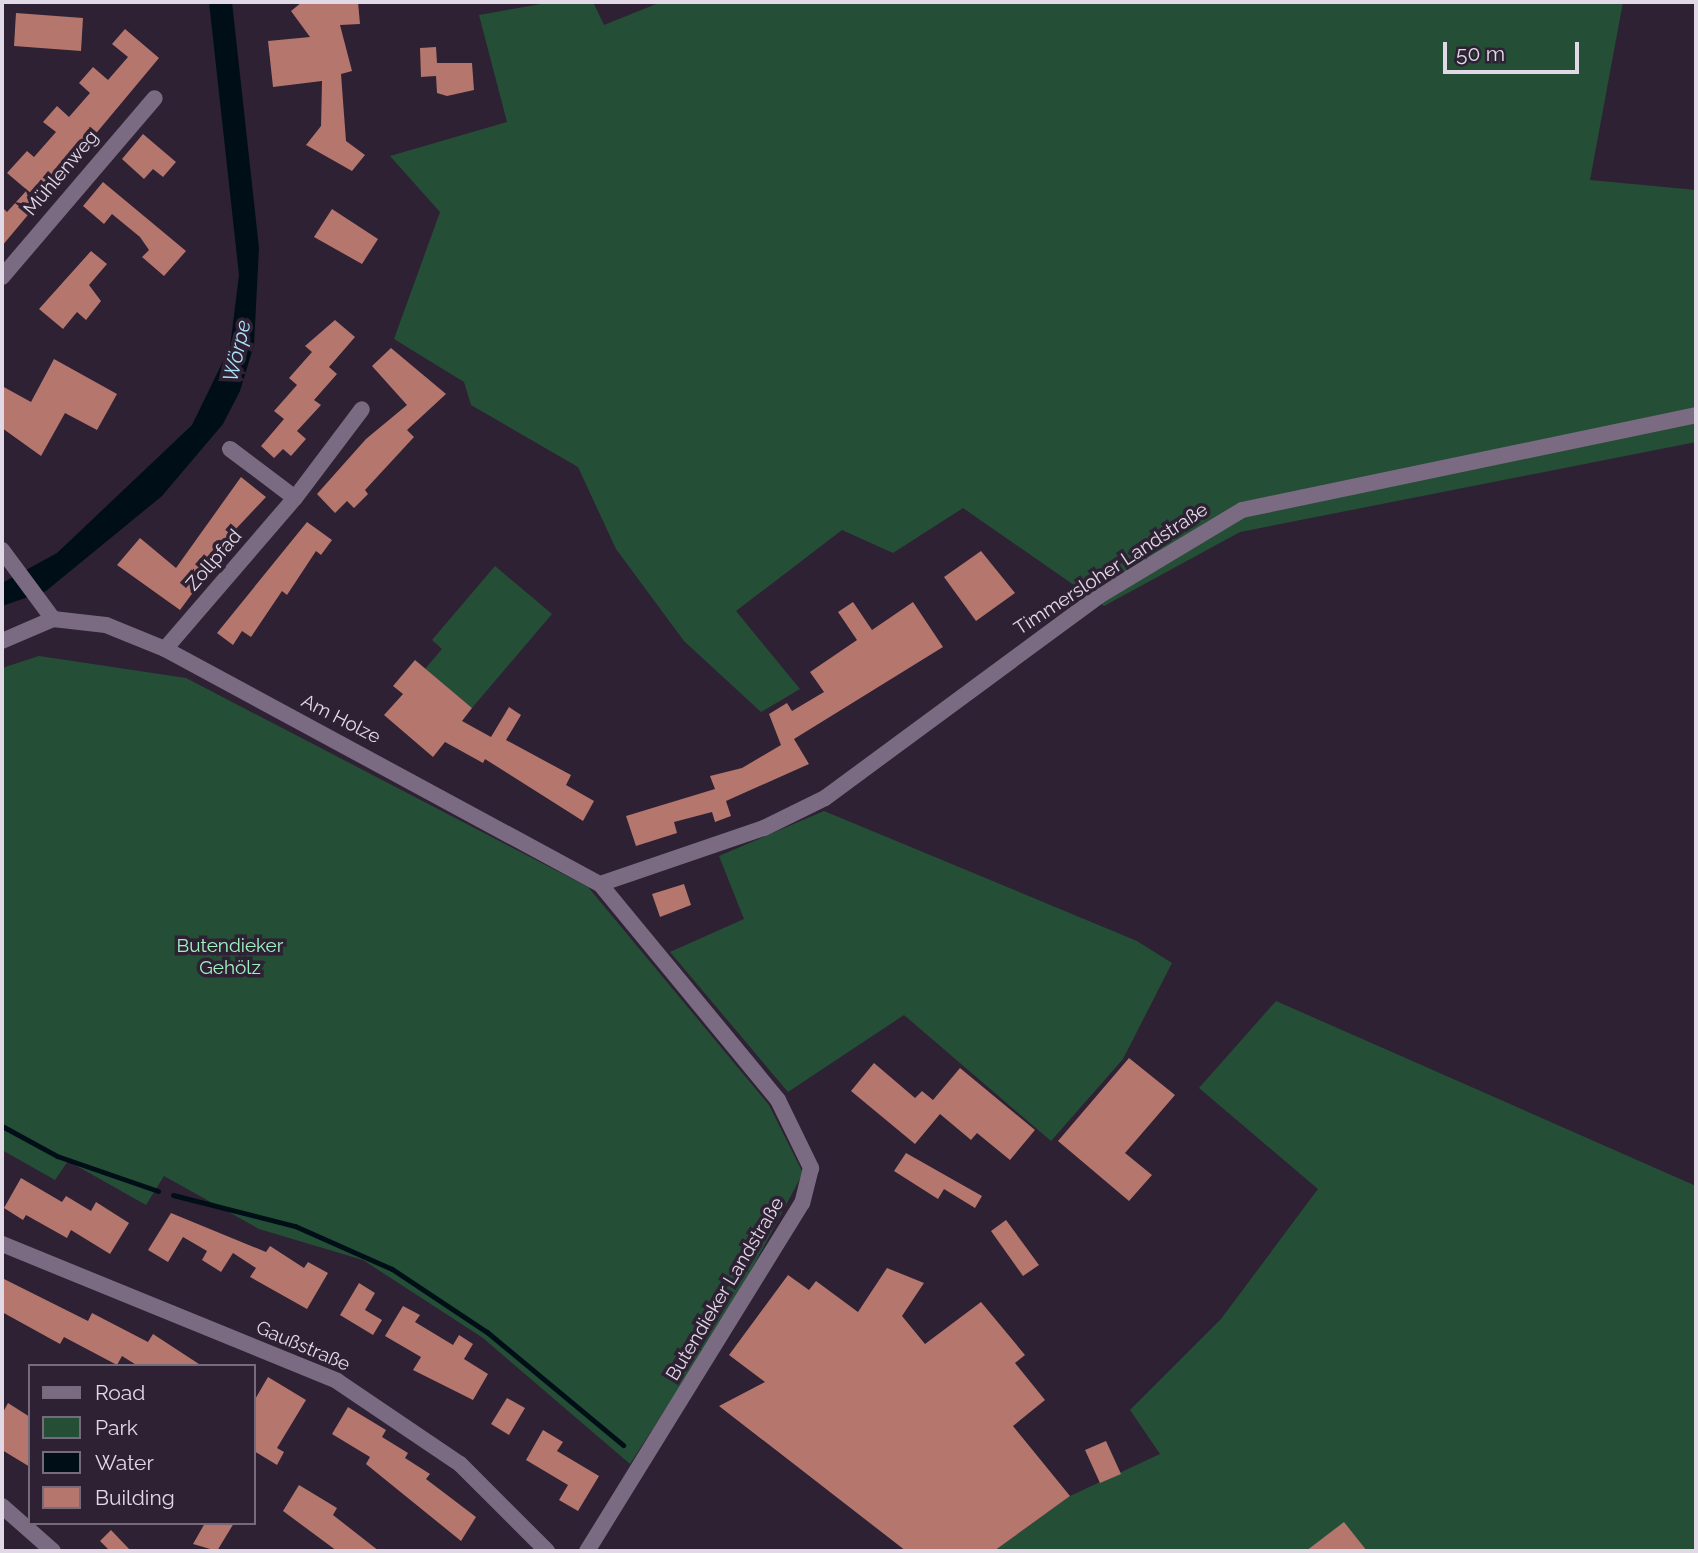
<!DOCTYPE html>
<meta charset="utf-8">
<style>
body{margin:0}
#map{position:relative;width:1698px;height:1553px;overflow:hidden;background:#2e2134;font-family:Raleway,sans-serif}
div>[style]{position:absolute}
.green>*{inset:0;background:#244f36}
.water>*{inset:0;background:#000f17}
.stream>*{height:5px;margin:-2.5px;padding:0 2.5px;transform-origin:2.5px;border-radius:2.5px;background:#000f17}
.building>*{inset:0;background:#b4766d}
.street>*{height:16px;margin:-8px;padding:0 8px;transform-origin:8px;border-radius:8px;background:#7b6b82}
span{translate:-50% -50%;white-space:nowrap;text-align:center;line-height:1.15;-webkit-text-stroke:7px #2e2134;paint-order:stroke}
.street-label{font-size:19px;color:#e2d9e6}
.park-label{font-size:19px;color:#9ff3be}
.water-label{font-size:21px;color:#a9e1f9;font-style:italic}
.frame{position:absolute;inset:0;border:4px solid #e2d9e6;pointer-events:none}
.legend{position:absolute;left:28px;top:1364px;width:228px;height:161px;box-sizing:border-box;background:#2e2134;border:2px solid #766b7b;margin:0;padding:9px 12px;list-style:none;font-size:21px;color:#e2d9e6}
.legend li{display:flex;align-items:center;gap:14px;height:35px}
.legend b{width:35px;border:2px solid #766b7b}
.scale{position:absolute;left:1443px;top:42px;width:136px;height:32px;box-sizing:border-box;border:4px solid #e2d9e6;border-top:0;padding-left:9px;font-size:21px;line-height:24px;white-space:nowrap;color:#e2d9e6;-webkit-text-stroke:5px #2e2134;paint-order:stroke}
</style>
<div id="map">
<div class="green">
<div style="clip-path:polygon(552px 2px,593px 2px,604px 25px,661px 2px,1623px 2px,1590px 180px,1696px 190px,1696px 442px,1240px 532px,1104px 606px,963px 508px,893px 553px,842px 530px,736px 611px,800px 689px,761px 712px,684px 641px,616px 549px,578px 467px,471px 405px,464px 382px,394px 339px,440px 212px,390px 156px,507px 122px,479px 15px)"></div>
<div style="clip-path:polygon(495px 566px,552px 614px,472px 708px,425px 669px,442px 649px,432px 640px)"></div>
<div style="clip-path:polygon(39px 656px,186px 678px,588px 887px,769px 1105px,803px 1173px,731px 1308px,630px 1464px,483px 1338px,363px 1260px,259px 1229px,164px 1176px,146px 1205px,68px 1161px,55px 1180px,2px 1150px,2px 668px)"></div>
<div style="clip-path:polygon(824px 811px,1137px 941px,1172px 963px,1123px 1059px,1051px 1141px,904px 1015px,788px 1092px,670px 952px,744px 919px,719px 856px)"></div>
<div style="clip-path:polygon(1276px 1001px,1696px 1186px,1696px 1551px,994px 1551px,1070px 1496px,1160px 1454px,1130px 1410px,1221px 1319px,1318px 1189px,1199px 1088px)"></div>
</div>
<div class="water">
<div style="clip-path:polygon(209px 2px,232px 2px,259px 248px,254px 345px,240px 391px,223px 424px,162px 496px,46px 591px,2px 606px,2px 583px,57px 553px,192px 425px,230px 347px,239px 275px)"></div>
</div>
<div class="stream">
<div style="left:2px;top:1126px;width:63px;rotate:28.6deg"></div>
<div style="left:57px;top:1156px;width:107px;rotate:19.1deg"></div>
<div style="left:173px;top:1195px;width:126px;rotate:14.3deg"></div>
<div style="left:295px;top:1226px;width:106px;rotate:23.9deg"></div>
<div style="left:392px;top:1269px;width:114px;rotate:33.6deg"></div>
<div style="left:487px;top:1332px;width:177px;rotate:39.7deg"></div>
</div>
<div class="building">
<div style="clip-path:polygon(302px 2px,358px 2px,360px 24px,340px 25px,352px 71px,341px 74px,346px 141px,365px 155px,352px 171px,306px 145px,321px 126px,322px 81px,273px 87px,268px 41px,310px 37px,291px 11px)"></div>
<div style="clip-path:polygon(16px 13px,83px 18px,81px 51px,14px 46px)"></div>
<div style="clip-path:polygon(125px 29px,159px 58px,2px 246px,2px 207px,7px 212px,27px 190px,7px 173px,27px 151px,34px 157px,56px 132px,43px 122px,57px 106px,69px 117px,90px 93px,79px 83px,93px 67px,108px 80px,128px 57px,112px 44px)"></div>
<div style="clip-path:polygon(436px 47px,437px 63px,472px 63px,474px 90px,447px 96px,437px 93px,436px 76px,421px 77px,420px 48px)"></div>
<div style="clip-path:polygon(143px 134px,176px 162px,163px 177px,153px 169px,144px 179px,122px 159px)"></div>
<div style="clip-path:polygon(103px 182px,186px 251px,164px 276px,142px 257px,149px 250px,140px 237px,112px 214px,104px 224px,83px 206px)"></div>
<div style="clip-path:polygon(332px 209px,378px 239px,362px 264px,314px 237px)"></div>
<div style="clip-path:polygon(91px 251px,107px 264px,89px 285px,101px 301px,86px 320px,77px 312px,63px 329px,39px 309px)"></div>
<div style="clip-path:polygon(335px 320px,355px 337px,329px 367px,337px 374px,314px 400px,321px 405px,297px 431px,306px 439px,291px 456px,283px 449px,274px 458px,261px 446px,284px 419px,274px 411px,297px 385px,289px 378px,312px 352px,305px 346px)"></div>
<div style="clip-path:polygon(391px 348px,446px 394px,407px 430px,414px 437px,365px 490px,368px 494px,354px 508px,347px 501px,335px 513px,317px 494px,366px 439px,407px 405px,372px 366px)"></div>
<div style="clip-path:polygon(54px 359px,117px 394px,97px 430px,65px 413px,41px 456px,2px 428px,2px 386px,31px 402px)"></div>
<div style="clip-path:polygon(241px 477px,266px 497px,217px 549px,222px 553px,180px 610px,117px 565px,140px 538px,176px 568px)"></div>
<div style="clip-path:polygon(307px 522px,332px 540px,321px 555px,316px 551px,287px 595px,282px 591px,251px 637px,242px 631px,233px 645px,217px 633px)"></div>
<div style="clip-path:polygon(981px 551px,1015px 593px,976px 621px,944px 577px)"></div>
<div style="clip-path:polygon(853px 602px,872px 630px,913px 602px,943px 647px,794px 739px,809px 764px,726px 801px,731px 816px,715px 822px,712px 812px,674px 822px,677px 833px,636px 846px,626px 816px,715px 789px,710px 776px,742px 768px,781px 745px,769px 714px,787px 703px,792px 711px,824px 692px,810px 672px,857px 640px,838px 612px)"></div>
<div style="clip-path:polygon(415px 660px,472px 708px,462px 721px,491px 737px,509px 707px,521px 715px,506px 740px,571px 775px,566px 785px,594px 801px,583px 821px,485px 759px,483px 763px,445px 742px,433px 757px,384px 715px,403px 694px,393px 686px)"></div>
<div style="clip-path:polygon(684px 884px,691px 905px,660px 917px,652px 894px)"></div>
<div style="clip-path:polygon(1129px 1058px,1175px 1095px,1125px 1153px,1152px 1175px,1129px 1201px,1058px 1141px)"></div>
<div style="clip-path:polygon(874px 1063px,915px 1098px,922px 1091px,933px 1100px,960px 1068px,1035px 1130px,1010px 1160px,977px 1133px,971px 1140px,940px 1114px,915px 1144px,851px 1091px)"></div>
<div style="clip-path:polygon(906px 1153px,982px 1196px,975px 1208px,944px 1189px,938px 1199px,894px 1171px)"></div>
<div style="clip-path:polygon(21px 1178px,62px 1202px,66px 1196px,91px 1211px,96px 1202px,129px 1223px,110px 1254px,71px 1230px,67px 1238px,26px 1215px,23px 1220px,4px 1208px)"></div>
<div style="clip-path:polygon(171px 1213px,266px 1252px,270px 1246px,304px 1268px,308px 1262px,328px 1273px,307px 1309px,250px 1277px,256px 1268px,233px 1253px,221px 1272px,202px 1260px,207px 1251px,183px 1237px,168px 1262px,148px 1250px)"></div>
<div style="clip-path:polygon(1006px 1220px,1039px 1265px,1023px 1276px,991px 1231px)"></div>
<div style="clip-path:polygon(887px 1268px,924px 1283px,902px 1316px,925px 1344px,981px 1302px,1025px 1355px,1015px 1363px,1045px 1400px,1013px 1426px,1070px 1496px,994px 1551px,906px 1551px,719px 1406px,765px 1382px,729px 1355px,788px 1275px,809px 1290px,816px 1281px,858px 1312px)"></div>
<div style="clip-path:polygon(2px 1278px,88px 1321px,92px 1313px,148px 1342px,153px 1334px,202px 1366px,138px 1366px,122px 1356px,117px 1365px,64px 1337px,60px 1344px,2px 1312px)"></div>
<div style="clip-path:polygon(359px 1283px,375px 1293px,365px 1310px,382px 1320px,373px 1335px,340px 1315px)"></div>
<div style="clip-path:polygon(403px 1306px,420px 1315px,415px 1322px,453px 1345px,459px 1335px,473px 1344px,464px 1359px,488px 1374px,473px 1400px,413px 1370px,421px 1357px,385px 1336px)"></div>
<div style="clip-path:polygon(268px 1377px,306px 1400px,277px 1448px,284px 1452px,277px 1465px,254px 1451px,254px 1401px)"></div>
<div style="clip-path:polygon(507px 1398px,525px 1408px,509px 1435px,491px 1424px)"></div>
<div style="clip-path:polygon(8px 1403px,30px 1417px,30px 1467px,2px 1450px,2px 1414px)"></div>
<div style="clip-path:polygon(348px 1407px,386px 1430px,382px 1437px,408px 1453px,405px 1458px,430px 1474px,426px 1479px,476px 1517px,461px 1541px,366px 1464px,370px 1457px,332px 1434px)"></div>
<div style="clip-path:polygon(543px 1430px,563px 1442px,557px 1451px,599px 1476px,578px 1511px,559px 1500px,568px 1485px,526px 1460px)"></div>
<div style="clip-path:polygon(1106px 1441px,1121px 1474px,1100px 1483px,1085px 1450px)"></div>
<div style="clip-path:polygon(299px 1485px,337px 1508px,333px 1515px,379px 1551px,337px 1551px,283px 1511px)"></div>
<div style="clip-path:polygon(1344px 1522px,1367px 1551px,1306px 1551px)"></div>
<div style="clip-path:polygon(205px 1523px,234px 1523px,217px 1551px,193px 1544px)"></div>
<div style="clip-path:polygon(111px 1530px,131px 1551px,110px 1551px,100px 1541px)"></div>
</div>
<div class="street">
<div style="left:2px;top:277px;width:235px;rotate:-49.5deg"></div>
<div style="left:230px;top:449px;width:81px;rotate:37deg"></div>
<div style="left:2px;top:550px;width:86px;rotate:53.5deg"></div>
<div style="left:53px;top:619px;width:53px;rotate:6.5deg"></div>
<div style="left:106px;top:625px;width:64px;rotate:22.1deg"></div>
<div style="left:165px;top:649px;width:494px;rotate:28.4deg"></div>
<div style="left:600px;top:884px;width:280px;rotate:50.5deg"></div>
<div style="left:778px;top:1100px;width:76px;rotate:64.1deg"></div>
<div style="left:811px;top:1168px;width:36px;rotate:104deg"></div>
<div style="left:802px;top:1203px;width:409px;rotate:121.7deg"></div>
<div style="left:2px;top:641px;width:56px;rotate:-23.3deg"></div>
<div style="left:165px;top:649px;width:199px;rotate:-49.3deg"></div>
<div style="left:295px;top:498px;width:111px;rotate:-53deg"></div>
<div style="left:600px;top:884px;width:173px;rotate:-18.9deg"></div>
<div style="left:764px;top:828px;width:68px;rotate:-26.2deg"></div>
<div style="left:825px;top:798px;width:340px;rotate:-36.4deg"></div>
<div style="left:1099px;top:596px;width:167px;rotate:-31deg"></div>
<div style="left:1242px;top:510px;width:464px;rotate:-11.8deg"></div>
<div style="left:2px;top:1244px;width:362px;rotate:22.2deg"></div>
<div style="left:337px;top:1381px;width:148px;rotate:34deg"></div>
<div style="left:460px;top:1464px;width:123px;rotate:45deg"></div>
<div style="left:2px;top:1506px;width:68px;rotate:41.4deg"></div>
</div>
<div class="street-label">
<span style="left:61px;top:173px;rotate:-50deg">Mühlenweg</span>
<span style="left:214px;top:560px;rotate:-49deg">Zollpfad</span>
<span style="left:1111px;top:569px;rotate:-33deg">Timmersloher Landstraße</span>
<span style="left:341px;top:719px;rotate:27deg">Am Holze</span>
<span style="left:725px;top:1289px;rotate:-59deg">Butendieker Landstraße</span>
<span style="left:303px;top:1346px;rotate:23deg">Gaußstraße</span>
</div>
<div class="park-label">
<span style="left:230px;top:957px">Butendieker<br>Gehölz</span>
</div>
<div class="water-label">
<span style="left:237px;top:351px;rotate:-77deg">Wörpe</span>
</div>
<div class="frame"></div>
<ul class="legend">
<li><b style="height:9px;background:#7b6b82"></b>Road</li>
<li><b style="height:19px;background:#244f36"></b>Park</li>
<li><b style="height:19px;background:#000f17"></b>Water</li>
<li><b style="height:19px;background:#b4766d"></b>Building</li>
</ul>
<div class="scale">50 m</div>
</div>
